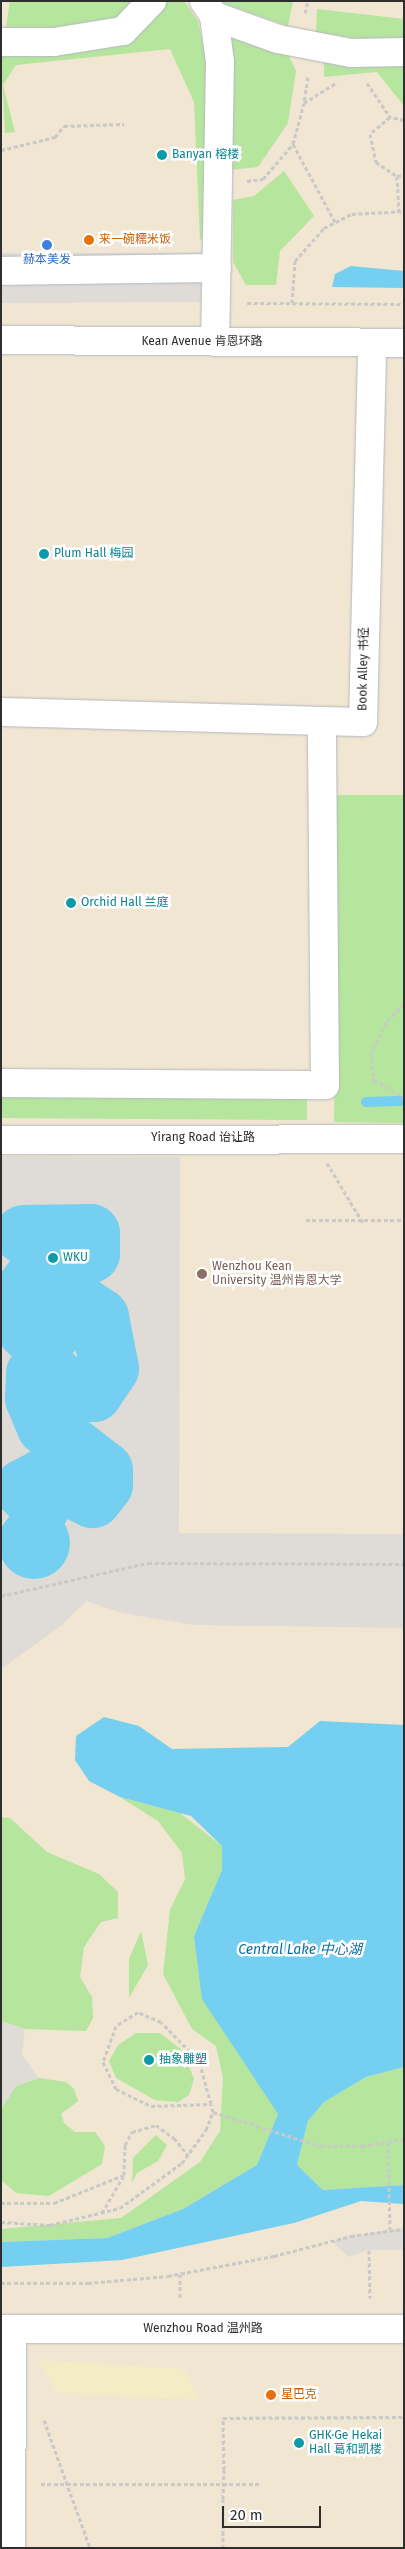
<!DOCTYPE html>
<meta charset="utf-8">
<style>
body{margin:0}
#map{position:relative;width:405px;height:2549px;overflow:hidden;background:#efe9e1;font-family:"Fira Sans","Noto Sans SC",sans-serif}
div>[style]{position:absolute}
.education>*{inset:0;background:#f0e6d1}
.green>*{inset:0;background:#b6e59e}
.sand>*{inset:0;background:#f3ecc5}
.plaza>*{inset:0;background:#dfdcd8}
.water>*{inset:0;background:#75cff0}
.round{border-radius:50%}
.stream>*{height:10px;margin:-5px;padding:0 5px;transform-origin:5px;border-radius:5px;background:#75cff0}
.river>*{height:59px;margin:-29.5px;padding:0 29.5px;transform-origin:29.5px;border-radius:29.5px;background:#75cff0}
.path>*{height:3px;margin-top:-1.5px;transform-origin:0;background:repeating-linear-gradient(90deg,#c9c9c9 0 4px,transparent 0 6.5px)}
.roads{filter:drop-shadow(0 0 1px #b4b7c1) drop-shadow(0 0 1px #b4b7c1)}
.minor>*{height:28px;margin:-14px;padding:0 14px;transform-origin:14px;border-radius:14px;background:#fff}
.path-bridge>*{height:3px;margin-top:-1.5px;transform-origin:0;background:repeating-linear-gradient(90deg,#c9c9c9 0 4px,transparent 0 6.5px)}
.dots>*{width:14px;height:14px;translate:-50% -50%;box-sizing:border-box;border:2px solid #fff;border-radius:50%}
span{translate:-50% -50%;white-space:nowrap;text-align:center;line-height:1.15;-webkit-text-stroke:5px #fff;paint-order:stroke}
.culture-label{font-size:12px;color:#0d838f}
.left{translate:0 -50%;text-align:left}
.food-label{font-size:12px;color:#c56008}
.shop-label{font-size:12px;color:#366cbe}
.street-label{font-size:12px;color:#2e2e2e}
.education-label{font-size:12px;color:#785e54}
.water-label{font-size:14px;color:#0d6fa3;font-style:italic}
.frame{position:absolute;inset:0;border:2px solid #2e2e2e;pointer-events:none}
.scale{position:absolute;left:222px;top:2506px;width:99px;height:22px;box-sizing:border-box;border:2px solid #2e2e2e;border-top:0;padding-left:6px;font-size:15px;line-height:18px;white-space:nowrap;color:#2e2e2e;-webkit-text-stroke:4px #fff;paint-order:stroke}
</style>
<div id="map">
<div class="education">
<div style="clip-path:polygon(1px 1px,404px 1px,404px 2548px,1px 2548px)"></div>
</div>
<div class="green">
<div style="clip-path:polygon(10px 1px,184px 1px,198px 21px,207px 63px,208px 234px,200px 240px,194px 102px,170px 49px,16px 65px,3px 85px,15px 132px,5px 133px,1px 59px)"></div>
<div style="clip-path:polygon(216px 1px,293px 1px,288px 26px)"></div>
<div style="clip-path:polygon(317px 9px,404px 19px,404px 44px,316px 34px)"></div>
<div style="clip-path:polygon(230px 34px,289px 56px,296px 71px,288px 123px,258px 167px,229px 170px)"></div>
<div style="clip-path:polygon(324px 61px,404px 65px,404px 106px,377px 72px,324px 77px)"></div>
<div style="clip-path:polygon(284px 171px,314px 216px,280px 251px,276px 285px,246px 285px,233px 262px,233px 200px,254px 196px)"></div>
<div style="clip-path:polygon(337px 795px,404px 795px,404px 1123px,334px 1122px)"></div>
<div style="clip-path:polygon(1px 1093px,307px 1094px,307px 1120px,1px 1118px)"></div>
<div style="clip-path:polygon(120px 1797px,180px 1813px,222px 1846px,222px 1870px,194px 1936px,278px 2114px,257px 2165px,183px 2209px,107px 2238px,1px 2242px,1px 2229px,121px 2218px,200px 2162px,220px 2131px,223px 2078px,216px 2046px,192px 2029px,163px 1974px,170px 1910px,185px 1879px,182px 1853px,158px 1821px)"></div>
<div style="clip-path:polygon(1px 1817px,10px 1818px,47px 1852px,99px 1874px,118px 1892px,118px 1918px,101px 1922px,84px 1947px,80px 1977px,92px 1997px,93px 2018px,86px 2031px,25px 2029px,1px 2021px)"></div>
<div style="clip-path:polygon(141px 1931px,148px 1965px,129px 1998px,129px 1959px)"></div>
<div style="clip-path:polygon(136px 2033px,160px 2033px,182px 2050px,194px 2079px,189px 2095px,178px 2102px,155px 2100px,116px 2078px,109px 2061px,118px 2045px)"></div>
<div style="clip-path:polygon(404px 2067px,404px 2185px,323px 2190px,297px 2165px,308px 2121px,324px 2102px,366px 2077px)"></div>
<div style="clip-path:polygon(39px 2078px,66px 2082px,74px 2089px,78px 2101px,61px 2114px,64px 2123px,75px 2132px,95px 2132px,105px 2146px,102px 2164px,49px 2196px,16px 2193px,1px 2180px,1px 2109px,16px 2086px)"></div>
<div style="clip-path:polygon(156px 2135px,167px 2145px,158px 2161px,137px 2173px,132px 2183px,133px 2158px)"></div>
</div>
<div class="sand">
<div style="clip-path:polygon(38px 2360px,184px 2369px,198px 2400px,57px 2392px)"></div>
</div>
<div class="plaza">
<div style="clip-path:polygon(1px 253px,217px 253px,216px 302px,1px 303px)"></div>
<div style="clip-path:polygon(1px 1156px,180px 1157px,179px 1533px,404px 1534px,404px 1628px,194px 1625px,122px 1613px,86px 1601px,62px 1625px,1px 1669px,1px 1561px,9px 1570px,7px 1517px,1px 1525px)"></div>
<div style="clip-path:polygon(1px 2021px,25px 2029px,22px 2055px,39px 2078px,16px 2086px,1px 2109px)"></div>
<div style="clip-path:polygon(390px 2229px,404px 2229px,404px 2250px,369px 2250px,349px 2257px,332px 2241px)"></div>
</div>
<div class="water">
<div style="clip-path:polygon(351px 266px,404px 271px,404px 288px,332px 287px,335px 274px)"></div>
<div class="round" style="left:-2px;top:1507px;width:72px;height:72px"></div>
<div style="clip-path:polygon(104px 1717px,139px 1726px,172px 1749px,288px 1747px,320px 1721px,404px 1725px,404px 2067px,366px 2077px,324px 2102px,308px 2121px,297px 2165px,323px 2190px,404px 2185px,404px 2204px,361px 2201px,294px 2223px,122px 2260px,1px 2267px,1px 2242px,107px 2238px,183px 2209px,257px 2165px,278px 2114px,202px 1999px,194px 1936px,222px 1870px,222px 1846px,191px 1816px,120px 1797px,89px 1781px,75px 1760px,76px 1736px)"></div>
</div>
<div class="stream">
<div style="left:366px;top:1102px;width:38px;rotate:-2deg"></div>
</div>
<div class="river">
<div style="left:23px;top:1234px;width:67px;rotate:-0.9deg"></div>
<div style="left:90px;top:1233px;width:20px;rotate:90deg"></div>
<div style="left:90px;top:1253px;width:51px;rotate:164.1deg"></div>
<div style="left:41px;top:1267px;width:32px;rotate:126deg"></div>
<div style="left:22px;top:1293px;width:22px;rotate:90deg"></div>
<div style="left:22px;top:1315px;width:16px;rotate:72deg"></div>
<div style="left:27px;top:1330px;width:27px;rotate:-2deg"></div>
<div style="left:54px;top:1329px;width:36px;rotate:-42deg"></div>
<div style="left:81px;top:1305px;width:22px;rotate:34deg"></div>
<div style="left:99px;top:1317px;width:52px;rotate:78.9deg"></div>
<div style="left:109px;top:1368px;width:29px;rotate:124deg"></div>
<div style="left:93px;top:1392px;width:27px;rotate:-170deg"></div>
<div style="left:66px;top:1387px;width:28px;rotate:-138deg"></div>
<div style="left:45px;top:1368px;width:11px;rotate:153deg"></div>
<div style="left:35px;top:1373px;width:25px;rotate:92deg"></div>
<div style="left:34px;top:1398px;width:30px;rotate:67deg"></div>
<div style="left:46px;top:1426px;width:72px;rotate:37.7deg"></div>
<div style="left:103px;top:1470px;width:14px;rotate:90deg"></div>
<div style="left:103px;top:1484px;width:18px;rotate:128deg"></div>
<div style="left:92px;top:1498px;width:51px;rotate:-154.4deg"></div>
<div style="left:46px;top:1476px;width:26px;rotate:152deg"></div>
<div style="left:23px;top:1488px;width:25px;rotate:47deg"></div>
</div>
<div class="path">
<div style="left:305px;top:13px;width:12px;rotate:-76deg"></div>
<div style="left:308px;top:77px;width:26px;rotate:99deg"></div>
<div style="left:304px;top:103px;width:39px;rotate:-32deg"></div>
<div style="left:367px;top:83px;width:41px;rotate:55.9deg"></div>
<div style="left:404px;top:120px;width:14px;rotate:-168deg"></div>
<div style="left:390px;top:117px;width:26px;rotate:140deg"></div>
<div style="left:370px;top:134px;width:29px;rotate:78deg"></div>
<div style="left:376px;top:162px;width:25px;rotate:34deg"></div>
<div style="left:397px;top:176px;width:7px;rotate:-8deg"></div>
<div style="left:293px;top:144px;width:89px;rotate:61.7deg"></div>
<div style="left:1px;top:150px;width:56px;rotate:-13.5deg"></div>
<div style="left:55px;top:137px;width:14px;rotate:-51deg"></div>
<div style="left:64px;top:126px;width:60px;rotate:-1.9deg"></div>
<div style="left:397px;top:176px;width:35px;rotate:87deg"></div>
<div style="left:247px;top:181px;width:16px;rotate:-7deg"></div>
<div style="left:263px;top:179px;width:46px;rotate:-49.4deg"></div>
<div style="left:293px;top:144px;width:42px;rotate:-75deg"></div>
<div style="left:247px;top:303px;width:157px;rotate:0.4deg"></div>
<div style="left:292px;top:303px;width:42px;rotate:-85.9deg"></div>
<div style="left:295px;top:261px;width:44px;rotate:-48.7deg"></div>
<div style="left:324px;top:228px;width:31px;rotate:-27deg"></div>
<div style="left:352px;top:214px;width:52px;rotate:-3.3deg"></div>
<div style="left:404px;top:1004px;width:25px;rotate:135deg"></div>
<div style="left:386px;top:1022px;width:34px;rotate:116deg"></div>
<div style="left:371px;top:1053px;width:27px;rotate:84deg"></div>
<div style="left:374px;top:1080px;width:34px;rotate:30deg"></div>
<div style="left:306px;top:1220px;width:98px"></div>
<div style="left:1px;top:1596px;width:151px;rotate:-12.7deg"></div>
<div style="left:148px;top:1563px;width:256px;rotate:0.2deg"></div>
<div style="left:213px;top:2112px;width:112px;rotate:17.6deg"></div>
<div style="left:320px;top:2146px;width:42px"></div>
<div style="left:362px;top:2146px;width:43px;rotate:-9.5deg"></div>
<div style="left:388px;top:2142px;width:87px;rotate:88.7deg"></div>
<div style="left:1px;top:2203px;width:53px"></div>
<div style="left:54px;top:2203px;width:75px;rotate:-21.8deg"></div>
<div style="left:102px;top:2213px;width:44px;rotate:-59.9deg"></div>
<div style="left:124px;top:2175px;width:30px;rotate:-88deg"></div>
<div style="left:125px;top:2145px;width:15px;rotate:-62deg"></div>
<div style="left:132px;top:2132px;width:25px;rotate:-16deg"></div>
<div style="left:156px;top:2125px;width:22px;rotate:36deg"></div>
<div style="left:174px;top:2138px;width:22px;rotate:51deg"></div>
<div style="left:1px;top:2222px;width:49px;rotate:3.5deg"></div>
<div style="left:50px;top:2225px;width:72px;rotate:-13.7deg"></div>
<div style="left:120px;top:2208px;width:77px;rotate:-36deg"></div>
<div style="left:182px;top:2163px;width:41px;rotate:-54deg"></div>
<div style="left:206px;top:2130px;width:19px;rotate:-69deg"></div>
<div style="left:213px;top:2112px;width:8px;rotate:-104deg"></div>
<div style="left:211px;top:2104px;width:45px;rotate:-105.6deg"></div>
<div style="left:199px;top:2061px;width:54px;rotate:-134.3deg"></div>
<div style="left:161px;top:2022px;width:25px;rotate:-157deg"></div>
<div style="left:138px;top:2012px;width:26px;rotate:148deg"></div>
<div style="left:116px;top:2026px;width:38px;rotate:110deg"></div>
<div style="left:103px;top:2062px;width:30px;rotate:64deg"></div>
<div style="left:116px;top:2089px;width:39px;rotate:26deg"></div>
<div style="left:151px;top:2106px;width:60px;rotate:-1.9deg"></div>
<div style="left:369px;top:2250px;width:48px;rotate:88.8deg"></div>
<div style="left:180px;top:2274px;width:25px;rotate:90deg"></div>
<div style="left:1px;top:2283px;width:87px"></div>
<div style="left:88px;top:2283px;width:80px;rotate:-5deg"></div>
<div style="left:168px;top:2276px;width:108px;rotate:-10.7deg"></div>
<div style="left:274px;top:2256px;width:80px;rotate:-14.6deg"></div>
<div style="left:351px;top:2236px;width:53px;rotate:-7.5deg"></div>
<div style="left:44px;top:2420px;width:136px;rotate:70.2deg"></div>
<div style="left:224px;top:2470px;width:52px;rotate:-91.1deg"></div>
<div style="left:223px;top:2418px;width:181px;rotate:-0.3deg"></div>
<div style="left:41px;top:2484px;width:221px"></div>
<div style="left:223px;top:2548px;width:49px;rotate:-90deg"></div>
</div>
<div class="roads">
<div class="minor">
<div style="left:204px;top:1px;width:18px;rotate:56deg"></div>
<div style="left:214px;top:16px;width:46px;rotate:82.6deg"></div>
<div style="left:220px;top:62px;width:280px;rotate:91deg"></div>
<div style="left:214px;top:16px;width:68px;rotate:19.8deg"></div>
<div style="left:278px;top:39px;width:74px;rotate:10.9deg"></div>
<div style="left:351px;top:53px;width:53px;rotate:-1.1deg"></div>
<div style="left:1px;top:42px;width:53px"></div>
<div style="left:54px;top:42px;width:70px;rotate:-9.1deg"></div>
<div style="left:123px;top:31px;width:42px;rotate:-46deg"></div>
<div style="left:1px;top:271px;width:216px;rotate:-0.8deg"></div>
<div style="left:1px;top:340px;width:403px;rotate:0.4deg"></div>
<div style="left:1px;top:712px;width:362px;rotate:1.6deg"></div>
<div style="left:363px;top:722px;width:379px;rotate:-88.6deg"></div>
<div style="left:1px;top:1083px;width:324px;rotate:0.4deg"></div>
<div style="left:325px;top:1085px;width:364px;rotate:-90.5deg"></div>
<div style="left:1px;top:1140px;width:403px;rotate:-0.1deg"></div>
<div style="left:1px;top:2329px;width:403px"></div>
<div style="left:11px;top:2548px;width:219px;rotate:-89.7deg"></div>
</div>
</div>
<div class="path-bridge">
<div style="left:327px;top:1163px;width:70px;rotate:59deg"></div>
<div style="left:223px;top:2499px;width:29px;rotate:-88deg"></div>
</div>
<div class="dots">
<div style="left:162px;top:155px;background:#0f9aa8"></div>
<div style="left:89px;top:240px;background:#e8710a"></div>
<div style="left:47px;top:245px;background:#3f7fe0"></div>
<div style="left:44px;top:554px;background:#0f9aa8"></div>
<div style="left:71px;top:903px;background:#0f9aa8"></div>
<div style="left:53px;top:1258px;background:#0f9aa8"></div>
<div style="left:202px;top:1274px;background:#8d6e63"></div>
<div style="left:149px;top:2060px;background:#0f9aa8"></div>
<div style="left:271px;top:2395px;background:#e8710a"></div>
<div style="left:299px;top:2443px;background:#0f9aa8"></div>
</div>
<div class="culture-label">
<span class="left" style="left:172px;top:155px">Banyan 榕楼</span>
<span class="left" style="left:54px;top:554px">Plum Hall 梅园</span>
<span class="left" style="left:81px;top:903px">Orchid Hall 兰庭</span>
<span class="left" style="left:63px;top:1258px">WKU</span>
<span class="left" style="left:159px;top:2060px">抽象雕塑</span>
<span class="left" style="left:309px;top:2443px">GHK·Ge Hekai<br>Hall 葛和凯楼</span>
</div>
<div class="food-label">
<span class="left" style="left:99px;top:240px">来一碗糯米饭</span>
<span class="left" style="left:281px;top:2395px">星巴克</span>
</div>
<div class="shop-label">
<span style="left:47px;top:260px">赫本美发</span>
</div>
<div class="street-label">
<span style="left:202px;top:342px">Kean Avenue 肯恩环路</span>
<span style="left:364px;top:669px;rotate:-89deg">Book Alley 书径</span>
<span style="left:203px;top:1138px">Yirang Road 诒让路</span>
<span style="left:203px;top:2329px">Wenzhou Road 温州路</span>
</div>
<div class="education-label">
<span class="left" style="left:212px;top:1274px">Wenzhou Kean<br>University 温州肯恩大学</span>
</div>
<div class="water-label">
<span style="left:300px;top:1950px">Central Lake 中心湖</span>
</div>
<div class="frame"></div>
<div class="scale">20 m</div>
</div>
